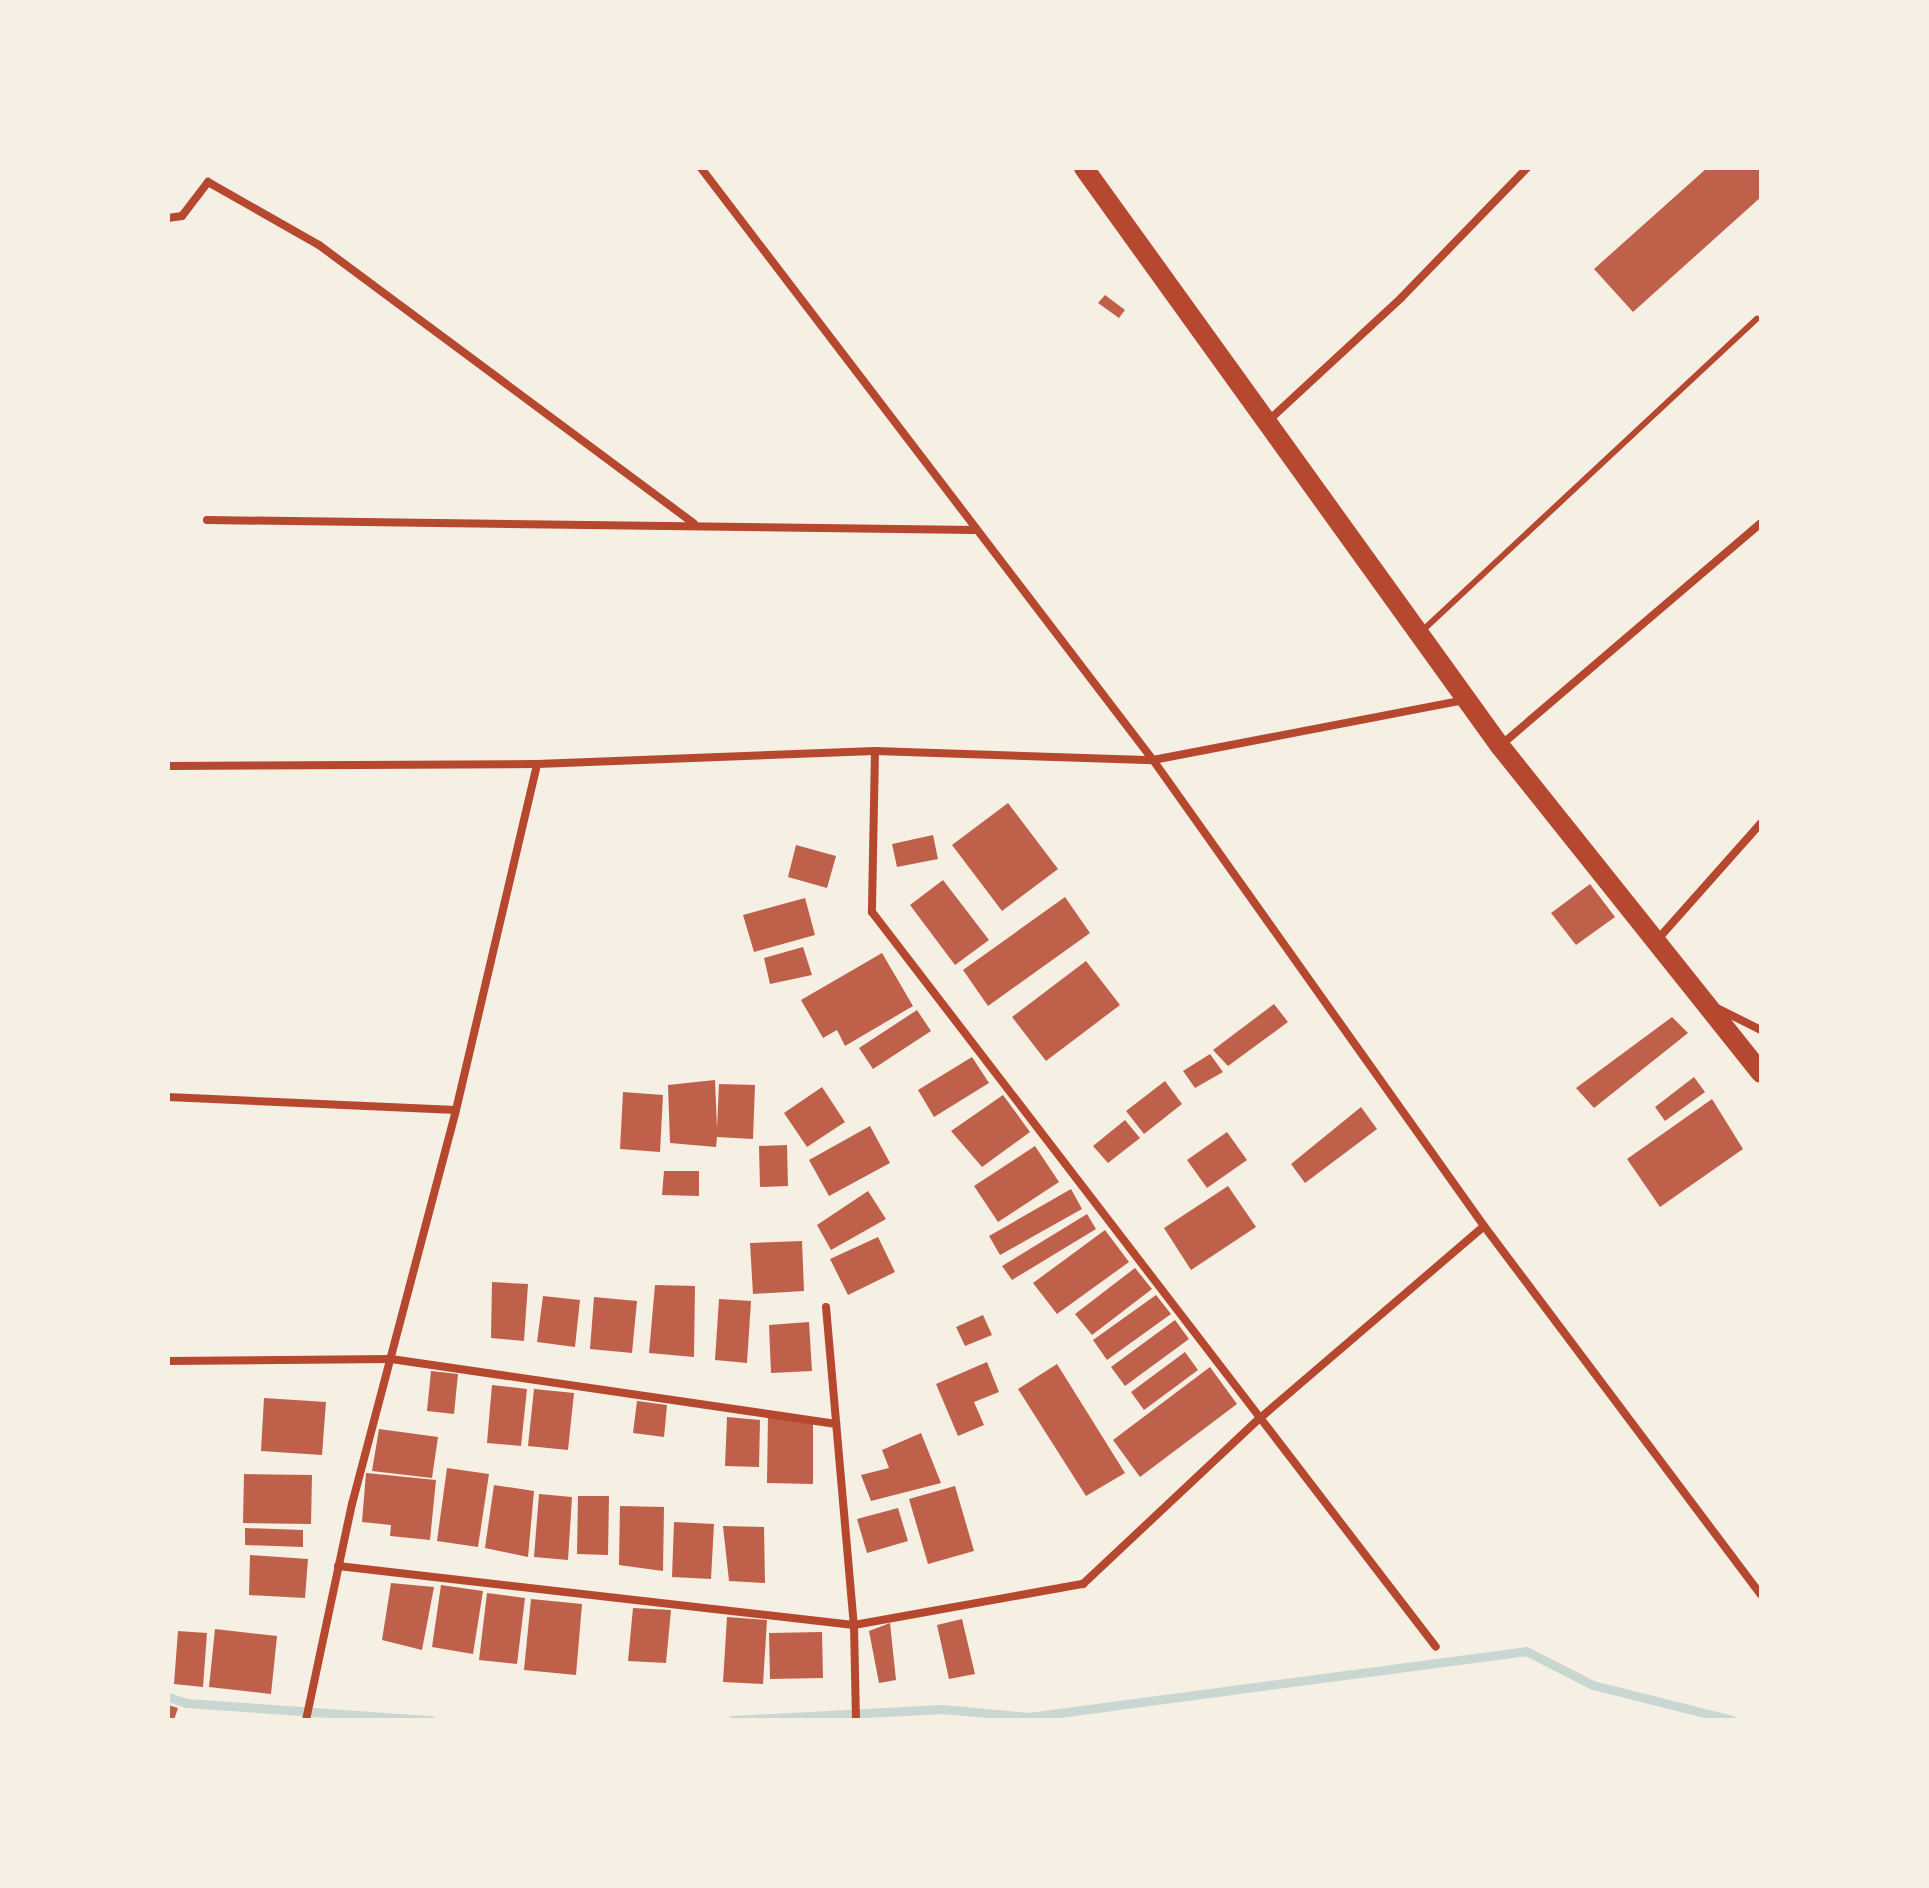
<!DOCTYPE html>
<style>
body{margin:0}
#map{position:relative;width:1929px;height:1888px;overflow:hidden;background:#f6efe4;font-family:"Work Sans",sans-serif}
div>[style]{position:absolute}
.stream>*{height:9px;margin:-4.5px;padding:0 4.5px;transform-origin:4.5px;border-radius:4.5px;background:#c9d6d2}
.building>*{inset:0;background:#bf614a}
.service>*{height:6px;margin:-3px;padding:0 3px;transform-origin:3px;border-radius:3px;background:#b5482f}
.minor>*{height:8px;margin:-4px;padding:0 4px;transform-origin:4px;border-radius:4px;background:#b5482f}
.primary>*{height:20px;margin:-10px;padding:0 10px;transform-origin:10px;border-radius:10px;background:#b5482f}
span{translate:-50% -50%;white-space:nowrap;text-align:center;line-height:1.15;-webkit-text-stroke:6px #f6efe4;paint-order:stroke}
.frame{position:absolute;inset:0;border:170px solid #f6efe4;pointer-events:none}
</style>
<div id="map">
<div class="stream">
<div style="left:168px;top:1697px;width:19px;rotate:18deg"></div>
<div style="left:186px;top:1703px;width:246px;rotate:4deg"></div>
<div style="left:732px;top:1720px;width:211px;rotate:-3deg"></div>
<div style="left:943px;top:1709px;width:86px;rotate:5.3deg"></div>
<div style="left:1029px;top:1717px;width:501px;rotate:-7.56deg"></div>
<div style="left:1526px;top:1651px;width:75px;rotate:26.9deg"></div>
<div style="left:1593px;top:1685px;width:143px;rotate:14.1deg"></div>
</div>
<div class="building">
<div style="clip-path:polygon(1707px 168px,1761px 168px,1761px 197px,1633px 312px,1594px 269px)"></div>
<div style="clip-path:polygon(1105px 295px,1125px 310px,1119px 318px,1098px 303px)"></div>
<div style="clip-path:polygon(1008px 803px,1058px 869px,1002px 911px,952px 845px)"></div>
<div style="clip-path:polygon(933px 835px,938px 859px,897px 867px,892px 844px)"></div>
<div style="clip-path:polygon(796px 845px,836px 856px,827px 888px,788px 877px)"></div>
<div style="clip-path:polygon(943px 880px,989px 940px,955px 965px,910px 905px)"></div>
<div style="clip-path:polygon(1590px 884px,1615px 917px,1576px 945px,1551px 913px)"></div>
<div style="clip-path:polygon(1065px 897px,1090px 933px,988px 1006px,963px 970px)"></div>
<div style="clip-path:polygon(805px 898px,815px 935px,754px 952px,743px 915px)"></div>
<div style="clip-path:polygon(803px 947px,812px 975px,770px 984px,764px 958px)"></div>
<div style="clip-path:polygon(882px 953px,913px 1006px,845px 1046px,837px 1030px,823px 1038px,801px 1000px)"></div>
<div style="clip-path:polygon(1086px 961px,1120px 1005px,1046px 1061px,1012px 1017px)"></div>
<div style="clip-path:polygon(1274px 1004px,1288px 1022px,1228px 1066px,1213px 1050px)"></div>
<div style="clip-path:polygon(917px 1010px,931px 1031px,873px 1069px,859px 1048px)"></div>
<div style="clip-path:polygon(1672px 1017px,1688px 1033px,1594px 1108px,1576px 1088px)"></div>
<div style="clip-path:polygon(1210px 1054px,1223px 1072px,1195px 1088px,1183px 1071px)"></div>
<div style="clip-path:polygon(972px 1057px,989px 1083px,934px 1117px,918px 1090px)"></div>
<div style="clip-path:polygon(1694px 1077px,1705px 1092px,1665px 1121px,1655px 1107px)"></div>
<div style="clip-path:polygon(715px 1080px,717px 1128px,719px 1084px,755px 1085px,753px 1139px,717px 1137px,716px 1147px,670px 1143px,668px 1085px)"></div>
<div style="clip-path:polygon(1165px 1081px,1182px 1104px,1144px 1134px,1126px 1111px)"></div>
<div style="clip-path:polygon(822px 1087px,845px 1122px,807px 1147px,784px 1113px)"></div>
<div style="clip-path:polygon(623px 1092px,663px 1095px,660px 1152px,620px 1149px)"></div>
<div style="clip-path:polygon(1003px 1095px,1030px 1132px,982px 1167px,951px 1131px)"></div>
<div style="clip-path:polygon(1712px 1099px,1743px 1149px,1660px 1207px,1627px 1159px)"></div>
<div style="clip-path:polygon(1361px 1107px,1377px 1129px,1305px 1183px,1291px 1164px)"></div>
<div style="clip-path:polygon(1125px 1120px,1140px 1138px,1108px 1163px,1093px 1146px)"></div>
<div style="clip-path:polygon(870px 1126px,890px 1163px,829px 1196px,809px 1160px)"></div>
<div style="clip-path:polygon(1227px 1132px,1247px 1160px,1207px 1188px,1187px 1160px)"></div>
<div style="clip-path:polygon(787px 1145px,788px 1186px,760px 1187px,759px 1146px)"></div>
<div style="clip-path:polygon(1035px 1146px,1059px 1182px,998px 1222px,974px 1186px)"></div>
<div style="clip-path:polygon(664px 1171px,699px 1171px,699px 1196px,662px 1195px)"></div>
<div style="clip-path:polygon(1228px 1186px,1256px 1227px,1191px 1270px,1164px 1228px)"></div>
<div style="clip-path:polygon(1071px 1189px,1082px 1209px,1000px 1255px,989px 1236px)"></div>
<div style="clip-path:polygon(868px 1191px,886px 1219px,831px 1250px,817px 1225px)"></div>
<div style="clip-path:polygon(1087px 1214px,1096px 1229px,1012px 1280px,1002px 1266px)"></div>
<div style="clip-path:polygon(1105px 1230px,1129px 1262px,1057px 1314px,1033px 1283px)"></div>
<div style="clip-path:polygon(878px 1237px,895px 1272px,848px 1295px,830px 1259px)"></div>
<div style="clip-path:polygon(802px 1241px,804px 1291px,753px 1294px,750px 1243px)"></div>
<div style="clip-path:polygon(1135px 1268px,1152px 1289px,1092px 1335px,1075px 1314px)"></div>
<div style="clip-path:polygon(492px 1282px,528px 1284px,524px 1341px,491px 1338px)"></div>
<div style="clip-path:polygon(655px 1285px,695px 1286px,694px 1357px,649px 1353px)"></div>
<div style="clip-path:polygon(1156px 1295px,1171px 1314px,1107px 1360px,1093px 1340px)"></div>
<div style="clip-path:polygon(543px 1296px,580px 1300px,575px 1347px,537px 1342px)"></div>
<div style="clip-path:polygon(594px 1297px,637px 1301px,632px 1353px,590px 1349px)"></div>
<div style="clip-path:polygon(719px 1299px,751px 1301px,747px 1363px,715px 1360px)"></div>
<div style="clip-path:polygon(983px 1315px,992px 1335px,965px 1346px,956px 1327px)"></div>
<div style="clip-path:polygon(1175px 1320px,1189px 1339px,1125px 1386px,1111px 1367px)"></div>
<div style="clip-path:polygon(809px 1322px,812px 1371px,771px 1373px,769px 1325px)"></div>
<div style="clip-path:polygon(1185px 1352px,1198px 1370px,1144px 1410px,1131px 1392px)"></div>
<div style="clip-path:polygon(987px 1362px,999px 1392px,974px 1402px,984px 1425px,958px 1436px,936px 1384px)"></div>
<div style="clip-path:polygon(1057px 1364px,1125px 1473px,1086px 1496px,1018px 1389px)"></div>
<div style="clip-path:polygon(1210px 1367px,1237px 1404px,1140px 1477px,1113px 1440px)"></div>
<div style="clip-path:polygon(431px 1371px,458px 1374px,454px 1414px,427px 1411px)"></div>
<div style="clip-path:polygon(492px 1385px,527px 1389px,521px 1446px,487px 1443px)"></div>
<div style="clip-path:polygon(534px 1389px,574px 1393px,568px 1450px,528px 1446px)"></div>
<div style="clip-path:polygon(264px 1398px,326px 1402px,322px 1455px,261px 1451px)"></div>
<div style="clip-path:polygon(637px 1401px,667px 1405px,664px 1437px,633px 1433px)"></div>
<div style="clip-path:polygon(768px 1416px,813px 1424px,813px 1484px,767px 1483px)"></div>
<div style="clip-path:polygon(727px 1417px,760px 1420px,759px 1467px,725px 1466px)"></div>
<div style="clip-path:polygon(379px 1429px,438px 1437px,432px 1478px,372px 1471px)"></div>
<div style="clip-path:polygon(921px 1433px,941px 1483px,871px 1501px,861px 1475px,889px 1468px,882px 1450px)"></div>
<div style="clip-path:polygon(447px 1468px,489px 1474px,478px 1547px,437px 1541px)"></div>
<div style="clip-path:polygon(366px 1473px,436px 1480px,430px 1540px,390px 1536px,391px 1525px,362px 1522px)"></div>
<div style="clip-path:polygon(244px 1474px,312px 1475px,311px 1524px,243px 1523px)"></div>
<div style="clip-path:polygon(494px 1485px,534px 1491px,528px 1557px,485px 1548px)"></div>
<div style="clip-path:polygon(955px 1486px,974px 1551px,928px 1564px,909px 1499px)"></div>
<div style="clip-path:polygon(539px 1494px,572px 1497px,568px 1560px,534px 1557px)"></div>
<div style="clip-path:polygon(578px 1496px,609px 1496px,608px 1555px,577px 1554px)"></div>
<div style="clip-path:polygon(620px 1506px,664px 1507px,663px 1571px,619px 1565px)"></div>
<div style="clip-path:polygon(898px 1508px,908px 1541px,867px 1553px,857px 1519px)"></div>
<div style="clip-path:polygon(674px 1522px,714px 1524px,711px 1579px,672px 1577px)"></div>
<div style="clip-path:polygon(723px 1526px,764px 1527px,765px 1583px,729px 1581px)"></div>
<div style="clip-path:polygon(245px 1528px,303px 1530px,303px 1547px,245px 1545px)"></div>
<div style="clip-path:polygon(250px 1555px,308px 1559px,305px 1598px,249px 1595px)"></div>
<div style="clip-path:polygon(391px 1583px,434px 1587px,422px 1650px,382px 1640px)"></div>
<div style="clip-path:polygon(441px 1585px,483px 1591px,473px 1654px,432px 1647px)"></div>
<div style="clip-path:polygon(487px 1593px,525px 1598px,517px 1664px,479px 1660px)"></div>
<div style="clip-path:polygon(531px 1599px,582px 1604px,576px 1675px,524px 1670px)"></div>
<div style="clip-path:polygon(633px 1608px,671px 1610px,666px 1663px,628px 1661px)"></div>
<div style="clip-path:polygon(727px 1617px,767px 1620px,763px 1684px,723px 1682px)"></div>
<div style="clip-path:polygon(962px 1619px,975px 1674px,949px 1679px,937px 1625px)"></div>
<div style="clip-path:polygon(890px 1623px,896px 1680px,879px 1683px,869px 1631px)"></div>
<div style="clip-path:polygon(215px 1629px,277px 1636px,271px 1694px,209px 1687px)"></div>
<div style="clip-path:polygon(178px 1631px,207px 1633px,203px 1687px,174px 1684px)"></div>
<div style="clip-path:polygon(822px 1632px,823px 1678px,770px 1679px,769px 1633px)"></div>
<div style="clip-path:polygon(168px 1705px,178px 1708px,174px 1720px,168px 1720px)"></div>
</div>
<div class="service">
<div style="left:1422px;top:631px;width:458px;rotate:-43deg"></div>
</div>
<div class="minor">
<div style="left:701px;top:168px;width:745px;rotate:52.64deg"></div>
<div style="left:1153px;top:760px;width:572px;rotate:54.61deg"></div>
<div style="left:1484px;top:1226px;width:461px;rotate:53.1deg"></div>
<div style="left:168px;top:218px;width:14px;rotate:-8deg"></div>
<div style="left:182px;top:216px;width:43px;rotate:-52.6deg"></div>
<div style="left:208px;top:182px;width:128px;rotate:29.6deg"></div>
<div style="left:319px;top:245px;width:467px;rotate:36.6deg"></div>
<div style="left:1269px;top:420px;width:180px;rotate:-42.7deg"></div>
<div style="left:1401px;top:298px;width:181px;rotate:-45.9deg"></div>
<div style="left:207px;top:520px;width:767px;rotate:0.75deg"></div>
<div style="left:1501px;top:745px;width:342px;rotate:-40.5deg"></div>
<div style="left:875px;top:751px;width:161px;rotate:91.1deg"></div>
<div style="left:872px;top:912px;width:926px;rotate:52.5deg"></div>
<div style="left:168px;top:766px;width:369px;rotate:-0.3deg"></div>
<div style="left:537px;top:764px;width:338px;rotate:-2.2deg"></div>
<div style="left:875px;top:751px;width:278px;rotate:1.9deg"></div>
<div style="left:1153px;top:760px;width:318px;rotate:-10.9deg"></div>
<div style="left:1658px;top:939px;width:155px;rotate:-48.4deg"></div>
<div style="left:1715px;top:1007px;width:51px;rotate:26.6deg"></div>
<div style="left:168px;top:1097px;width:288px;rotate:2.6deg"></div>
<div style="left:826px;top:1307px;width:319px;rotate:85deg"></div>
<div style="left:854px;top:1625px;width:95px;rotate:88.8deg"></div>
<div style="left:168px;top:1361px;width:223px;rotate:-0.5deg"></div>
<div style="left:391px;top:1359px;width:450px;rotate:8.3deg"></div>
<div style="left:338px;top:1566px;width:519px;rotate:6.52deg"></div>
<div style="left:854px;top:1625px;width:233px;rotate:-10.2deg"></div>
<div style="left:1083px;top:1584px;width:241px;rotate:-43.2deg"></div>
<div style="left:1259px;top:1419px;width:296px;rotate:-40.6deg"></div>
<div style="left:306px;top:1720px;width:221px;rotate:-78deg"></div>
<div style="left:352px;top:1504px;width:407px;rotate:-75.2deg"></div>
<div style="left:456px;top:1110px;width:355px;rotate:-76.8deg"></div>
</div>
<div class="primary">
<div style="left:1084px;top:168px;width:712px;rotate:54.26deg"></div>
<div style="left:1500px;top:746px;width:418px;rotate:51.4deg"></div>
</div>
<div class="frame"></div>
</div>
